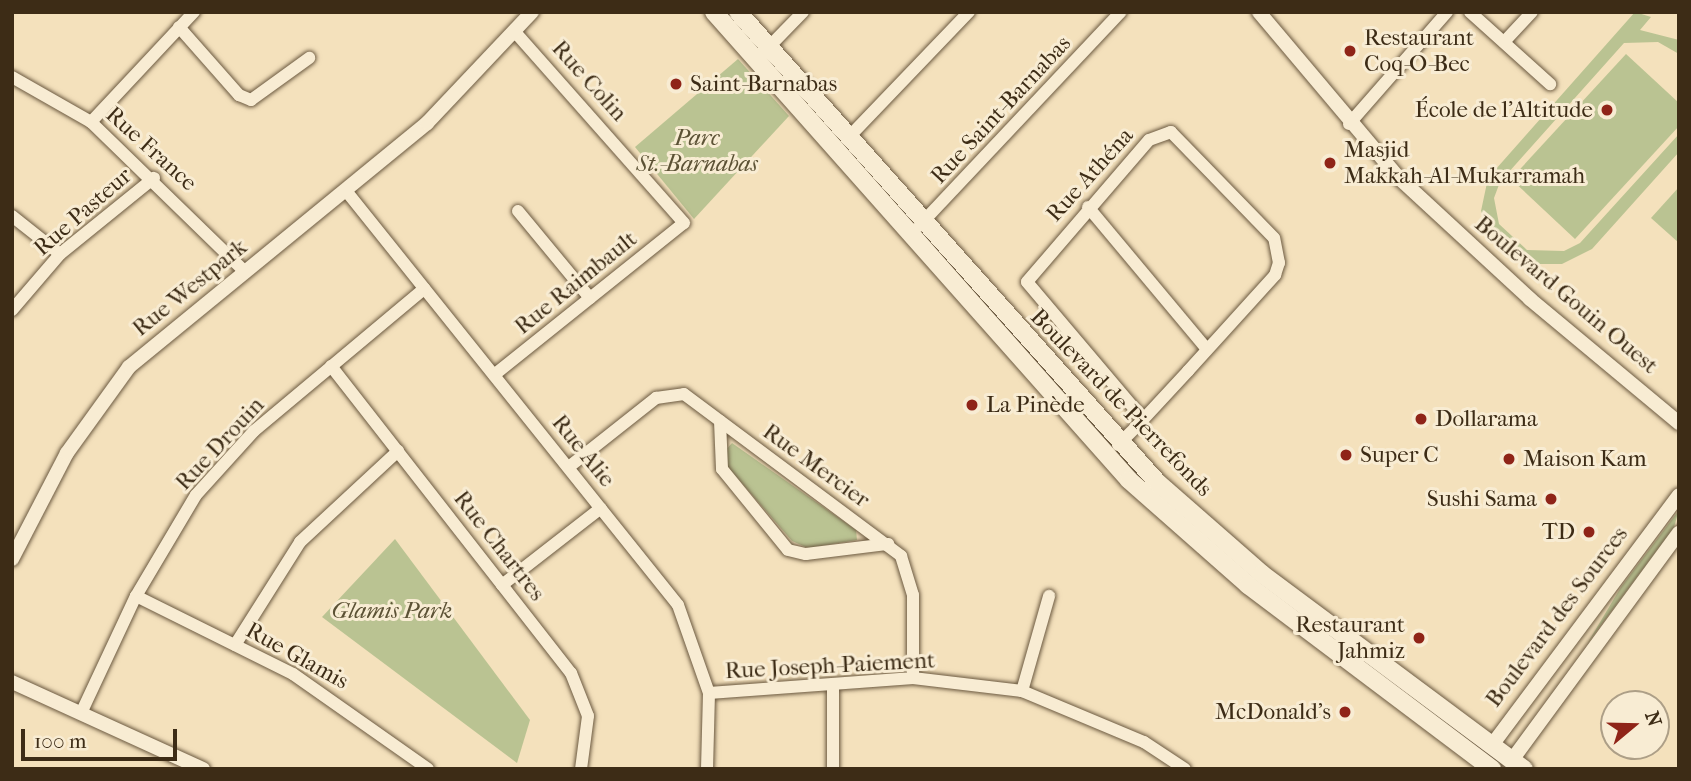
<!DOCTYPE html>
<meta charset="utf-8">
<style>
body{margin:0}
#map{position:relative;width:1691px;height:781px;overflow:hidden;background:#f4e1bc;font-family:"IM FELL French Canon",serif}
div>[style]{position:absolute}
.green>*{inset:0;background:#bac392}
.roads{filter:drop-shadow(0 0 2px #6b5940) drop-shadow(0 0 2px #6b5940)}
.minor>*{height:12px;margin:-6px;padding:0 6px;transform-origin:6px;border-radius:6px;background:#f8ecd3}
.tertiary>*{height:14px;margin:-7px;padding:0 7px;transform-origin:7px;border-radius:7px;background:#f8ecd3}
.secondary>*{height:18px;margin:-9px;padding:0 9px;transform-origin:9px;border-radius:9px;background:#f8ecd3}
.dots>*{width:19px;height:19px;translate:-50% -50%;box-sizing:border-box;border:4px solid #f8ecd3;border-radius:50%}
span{translate:-50% -50%;white-space:nowrap;text-align:center;line-height:1.15;-webkit-text-stroke:6px #f8ecd3;paint-order:stroke}
.poi-label{font-size:23px;color:#3d2c16}
.left{translate:0 -50%;text-align:left}
.right{translate:-100% -50%;text-align:right}
.street-label{font-size:23px;color:#3d2c16}
.park-label{font-size:23px;color:#5c5235;font-style:italic}
.frame{position:absolute;inset:0;border:14px solid #3d2c16;pointer-events:none}
.north{position:absolute;left:1600px;top:690px;width:70px;height:70px;box-sizing:border-box;background:#f8ecd3;border:2px solid #ad9f87;border-radius:50%;rotate:71deg;font-size:19px;font-weight:700;line-height:28px;text-align:center;color:#3d2c16}
.north::after{content:'';display:block;margin:auto;width:24px;height:32px;background:#8f2418;clip-path:polygon(50% 0,100% 100%,50% 72%,0 100%)}
.scale{position:absolute;left:21px;top:729px;width:156px;height:32px;box-sizing:border-box;border:4px solid #3d2c16;border-top:0;padding-left:9px;font-size:21px;line-height:24px;white-space:nowrap;color:#3d2c16;-webkit-text-stroke:5px #f8ecd3;paint-order:stroke}
</style>
<div id="map">
<div class="green">
<div style="clip-path:polygon(1635px 12px,1651px 17px,1640px 30px,1679px 40px,1679px 54px,1658px 42px,1624px 43px,1500px 182px,1494px 198px,1499px 224px,1527px 250px,1564px 251px,1580px 243px,1679px 134px,1679px 152px,1592px 249px,1562px 264px,1524px 264px,1486px 225px,1481px 211px,1488px 178px)"></div>
<div style="clip-path:polygon(1626px 54px,1679px 103px,1679px 126px,1575px 239px,1511px 179px)"></div>
<div style="clip-path:polygon(738px 59px,789px 116px,694px 219px,635px 147px)"></div>
<div style="clip-path:polygon(1679px 187px,1679px 243px,1651px 218px)"></div>
<div style="clip-path:polygon(732px 443px,856px 530px,857px 540px,808px 548px,792px 541px,728px 467px,723px 453px)"></div>
<div style="clip-path:polygon(1679px 510px,1674px 527px,1587px 644px,1621px 587px)"></div>
<div style="clip-path:polygon(395px 539px,530px 720px,517px 763px,322px 617px)"></div>
</div>
<div class="roads">
<div class="minor">
<div style="left:1470px;top:12px;width:108px;rotate:42deg"></div>
<div style="left:179px;top:27px;width:91px;rotate:48.6deg"></div>
<div style="left:239px;top:95px;width:13px;rotate:23deg"></div>
<div style="left:251px;top:100px;width:72px;rotate:-35.9deg"></div>
<div style="left:1504px;top:42px;width:41px;rotate:-47deg"></div>
<div style="left:764px;top:52px;width:56px;rotate:-45.7deg"></div>
<div style="left:12px;top:77px;width:91px;rotate:29.7deg"></div>
<div style="left:91px;top:122px;width:215px;rotate:44.2deg"></div>
<div style="left:91px;top:122px;width:151px;rotate:-46.9deg"></div>
<div style="left:1349px;top:124px;width:149px;rotate:-48.8deg"></div>
<div style="left:848px;top:138px;width:175px;rotate:-46.2deg"></div>
<div style="left:347px;top:192px;width:529px;rotate:51.29deg"></div>
<div style="left:678px;top:605px;width:93px;rotate:70.6deg"></div>
<div style="left:709px;top:693px;width:76px;rotate:91.5deg"></div>
<div style="left:1088px;top:207px;width:184px;rotate:50.1deg"></div>
<div style="left:518px;top:211px;width:113px;rotate:50.4deg"></div>
<div style="left:12px;top:216px;width:61px;rotate:38.4deg"></div>
<div style="left:919px;top:226px;width:294px;rotate:-46.7deg"></div>
<div style="left:12px;top:310px;width:74px;rotate:-49.4deg"></div>
<div style="left:60px;top:254px;width:121px;rotate:-39deg"></div>
<div style="left:331px;top:366px;width:390px;rotate:52deg"></div>
<div style="left:571px;top:673px;width:46px;rotate:68.4deg"></div>
<div style="left:588px;top:716px;width:53px;rotate:97.5deg"></div>
<div style="left:494px;top:375px;width:243px;rotate:-38.7deg"></div>
<div style="left:684px;top:223px;width:255px;rotate:-131.5deg"></div>
<div style="left:720px;top:421px;width:48px;rotate:87.6deg"></div>
<div style="left:722px;top:469px;width:104px;rotate:50.8deg"></div>
<div style="left:788px;top:550px;width:18px;rotate:13deg"></div>
<div style="left:806px;top:554px;width:83px;rotate:-7deg"></div>
<div style="left:1118px;top:445px;width:28px;rotate:-45deg"></div>
<div style="left:1138px;top:425px;width:74px;rotate:-47.2deg"></div>
<div style="left:1188px;top:371px;width:130px;rotate:-47.8deg"></div>
<div style="left:1275px;top:275px;width:13px;rotate:-72deg"></div>
<div style="left:1279px;top:263px;width:25px;rotate:-101deg"></div>
<div style="left:1274px;top:238px;width:148px;rotate:-134.2deg"></div>
<div style="left:1171px;top:132px;width:23px;rotate:160deg"></div>
<div style="left:1149px;top:140px;width:187px;rotate:130.7deg"></div>
<div style="left:1027px;top:282px;width:180px;rotate:49.7deg"></div>
<div style="left:570px;top:466px;width:110px;rotate:-38.3deg"></div>
<div style="left:656px;top:398px;width:28px;rotate:-8deg"></div>
<div style="left:684px;top:394px;width:271px;rotate:36.7deg"></div>
<div style="left:901px;top:556px;width:41px;rotate:72.9deg"></div>
<div style="left:913px;top:595px;width:83px;rotate:90deg"></div>
<div style="left:502px;top:585px;width:125px;rotate:-37.9deg"></div>
<div style="left:136px;top:596px;width:175px;rotate:26.4deg"></div>
<div style="left:293px;top:674px;width:165px;rotate:35.1deg"></div>
<div style="left:235px;top:645px;width:122px;rotate:-57.7deg"></div>
<div style="left:300px;top:542px;width:134px;rotate:-42.9deg"></div>
<div style="left:833px;top:684px;width:85px;rotate:90deg"></div>
<div style="left:1022px;top:691px;width:99px;rotate:-74.1deg"></div>
<div style="left:709px;top:693px;width:205px;rotate:-4.2deg"></div>
<div style="left:913px;top:678px;width:110px;rotate:6.8deg"></div>
<div style="left:1022px;top:691px;width:132px;rotate:22.7deg"></div>
<div style="left:1144px;top:742px;width:49px;rotate:33.4deg"></div>
<div style="left:83px;top:709px;width:125px;rotate:-64.9deg"></div>
<div style="left:136px;top:596px;width:117px;rotate:-59.3deg"></div>
<div style="left:196px;top:495px;width:86px;rotate:-47.8deg"></div>
<div style="left:254px;top:431px;width:222px;rotate:-39.9deg"></div>
</div>
<div class="tertiary">
<div style="left:1259px;top:12px;width:216px;rotate:49.9deg"></div>
<div style="left:1398px;top:177px;width:180px;rotate:42.7deg"></div>
<div style="left:1530px;top:299px;width:194px;rotate:39.8deg"></div>
<div style="left:12px;top:559px;width:119px;rotate:-62.6deg"></div>
<div style="left:67px;top:453px;width:106px;rotate:-54.2deg"></div>
<div style="left:129px;top:367px;width:385px;rotate:-39.3deg"></div>
<div style="left:427px;top:123px;width:153px;rotate:-46.6deg"></div>
<div style="left:12px;top:682px;width:210px;rotate:24.5deg"></div>
<div style="left:1492px;top:745px;width:312px;rotate:-53.2deg"></div>
<div style="left:1512px;top:760px;width:282px;rotate:-53.7deg"></div>
</div>
<div class="secondary">
<div style="left:714px;top:12px;width:625px;rotate:48.43deg"></div>
<div style="left:1129px;top:480px;width:159px;rotate:41.4deg"></div>
<div style="left:1248px;top:585px;width:306px;rotate:37deg"></div>
<div style="left:738px;top:12px;width:631px;rotate:48.28deg"></div>
<div style="left:1158px;top:483px;width:138px;rotate:41.2deg"></div>
<div style="left:1262px;top:574px;width:327px;rotate:36.7deg"></div>
</div>
</div>
<div class="dots">
<div style="left:1350px;top:51px;background:#8f2418"></div>
<div style="left:676px;top:84px;background:#8f2418"></div>
<div style="left:1607px;top:110px;background:#8f2418"></div>
<div style="left:1330px;top:163px;background:#8f2418"></div>
<div style="left:972px;top:405px;background:#8f2418"></div>
<div style="left:1421px;top:419px;background:#8f2418"></div>
<div style="left:1346px;top:455px;background:#8f2418"></div>
<div style="left:1509px;top:459px;background:#8f2418"></div>
<div style="left:1551px;top:499px;background:#8f2418"></div>
<div style="left:1589px;top:532px;background:#8f2418"></div>
<div style="left:1419px;top:638px;background:#8f2418"></div>
<div style="left:1345px;top:712px;background:#8f2418"></div>
</div>
<div class="poi-label">
<span class="left" style="left:1364px;top:51px">Restaurant<br>Coq-O-Bec</span>
<span class="left" style="left:690px;top:84px">Saint-Barnabas</span>
<span class="right" style="left:1593px;top:110px">École de l'Altitude</span>
<span class="left" style="left:1344px;top:163px">Masjid<br>Makkah-Al-Mukarramah</span>
<span class="left" style="left:986px;top:405px">La Pinède</span>
<span class="left" style="left:1435px;top:419px">Dollarama</span>
<span class="left" style="left:1360px;top:455px">Super C</span>
<span class="left" style="left:1523px;top:459px">Maison Kam</span>
<span class="right" style="left:1537px;top:499px">Sushi Sama</span>
<span class="right" style="left:1575px;top:532px">TD</span>
<span class="right" style="left:1405px;top:638px">Restaurant<br>Jahmiz</span>
<span class="right" style="left:1331px;top:712px">McDonald's</span>
</div>
<div class="street-label">
<span style="left:589px;top:81px;rotate:48deg">Rue Colin</span>
<span style="left:1001px;top:110px;rotate:-47deg">Rue Saint-Barnabas</span>
<span style="left:151px;top:149px;rotate:42deg">Rue France</span>
<span style="left:1090px;top:175px;rotate:-48deg">Rue Athéna</span>
<span style="left:83px;top:212px;rotate:-41deg">Rue Pasteur</span>
<span style="left:576px;top:283px;rotate:-39deg">Rue Raimbault</span>
<span style="left:190px;top:288px;rotate:-39deg">Rue Westpark</span>
<span style="left:1566px;top:295px;rotate:40deg">Boulevard Gouin Ouest</span>
<span style="left:1121px;top:403px;rotate:46deg">Boulevard de Pierrefonds</span>
<span style="left:220px;top:444px;rotate:-47deg">Rue Drouin</span>
<span style="left:583px;top:451px;rotate:51deg">Rue Alie</span>
<span style="left:816px;top:466px;rotate:36deg">Rue Mercier</span>
<span style="left:499px;top:546px;rotate:52deg">Rue Chartres</span>
<span style="left:1557px;top:617px;rotate:-53deg">Boulevard des Sources</span>
<span style="left:297px;top:656px;rotate:29deg">Rue Glamis</span>
<span style="left:830px;top:666px;rotate:-3deg">Rue Joseph-Paiement</span>
</div>
<div class="park-label">
<span style="left:697px;top:151px">Parc<br>St.-Barnabas</span>
<span style="left:392px;top:611px">Glamis Park</span>
</div>
<div class="frame"></div>
<div class="north">N</div>
<div class="scale">100 m</div>
</div>
